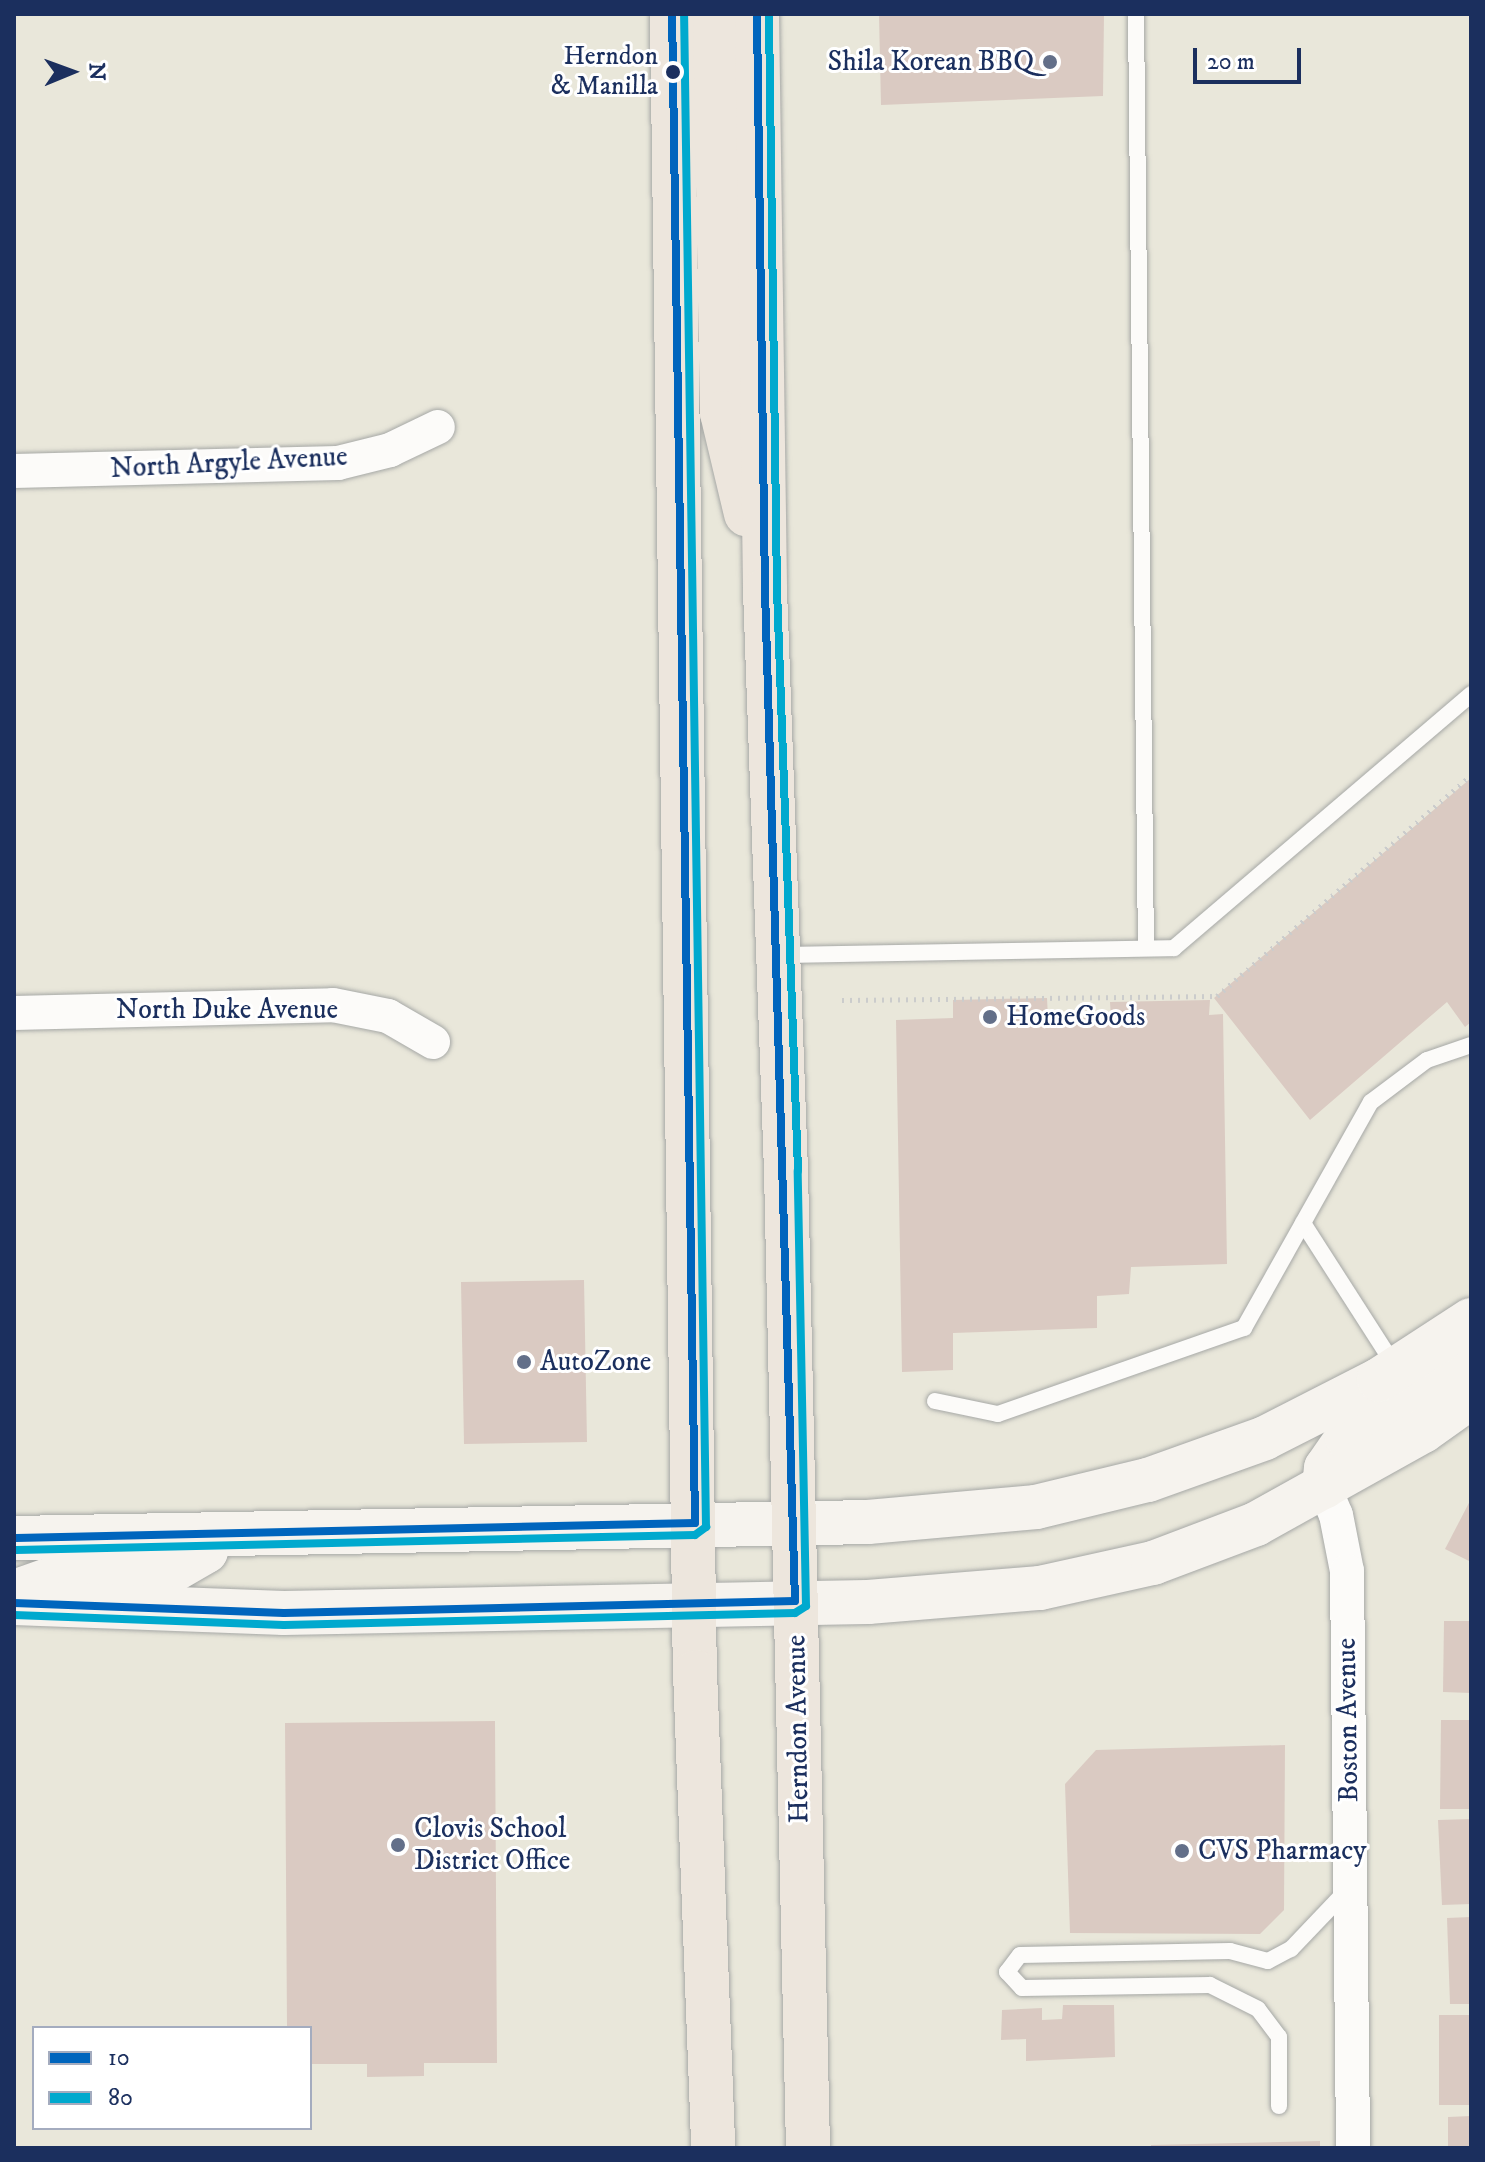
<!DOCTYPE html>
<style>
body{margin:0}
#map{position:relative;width:1485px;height:2162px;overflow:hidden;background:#e9e7da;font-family:"IM FELL DW Pica",serif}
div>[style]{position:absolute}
.building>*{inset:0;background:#dacac2}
.path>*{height:5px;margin-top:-2.5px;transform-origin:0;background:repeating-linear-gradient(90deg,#cbcccc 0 2px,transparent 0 8px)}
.roads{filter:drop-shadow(0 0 2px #a6a8a6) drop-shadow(0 0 2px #a6a8a6)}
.lane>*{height:16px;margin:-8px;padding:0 8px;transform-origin:8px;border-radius:8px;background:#fcfbf9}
.street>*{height:34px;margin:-17px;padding:0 17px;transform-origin:17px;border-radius:17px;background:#fcfbf9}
.secondary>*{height:44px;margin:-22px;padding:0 22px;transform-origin:22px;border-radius:22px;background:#f6f3ee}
.primary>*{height:44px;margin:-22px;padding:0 22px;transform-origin:22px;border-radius:22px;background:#ede6dd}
.bus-1>*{height:8px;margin:-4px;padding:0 4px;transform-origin:4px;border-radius:4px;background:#0065bd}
.bus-2>*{height:8px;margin:-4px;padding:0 4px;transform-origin:4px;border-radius:4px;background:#00a9ce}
.dots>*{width:22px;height:22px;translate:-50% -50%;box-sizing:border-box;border:4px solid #fff;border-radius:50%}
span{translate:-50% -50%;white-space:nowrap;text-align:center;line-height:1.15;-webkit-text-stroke:6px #fff;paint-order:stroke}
.bus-label{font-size:26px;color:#1b2f5e}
.right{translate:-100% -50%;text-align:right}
.poi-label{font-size:28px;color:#1b2f5e}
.left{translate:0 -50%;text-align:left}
.street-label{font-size:28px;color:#1b2f5e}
.frame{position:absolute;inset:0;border:16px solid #1b2f5e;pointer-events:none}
.legend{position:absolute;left:32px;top:2026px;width:280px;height:104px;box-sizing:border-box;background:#fff;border:2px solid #a4acbf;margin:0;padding:10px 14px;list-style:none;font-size:24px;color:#1b2f5e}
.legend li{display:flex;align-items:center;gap:16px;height:40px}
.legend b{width:40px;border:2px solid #a4acbf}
.north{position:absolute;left:32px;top:32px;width:80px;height:80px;-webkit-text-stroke:6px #fff;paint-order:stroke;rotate:89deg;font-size:22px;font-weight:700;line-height:32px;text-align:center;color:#1b2f5e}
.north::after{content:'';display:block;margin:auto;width:28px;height:36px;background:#1b2f5e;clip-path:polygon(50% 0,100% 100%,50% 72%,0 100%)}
.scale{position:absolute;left:1193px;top:48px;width:108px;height:36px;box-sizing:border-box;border:4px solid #1b2f5e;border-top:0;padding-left:10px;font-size:24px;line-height:28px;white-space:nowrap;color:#1b2f5e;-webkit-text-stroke:6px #fff;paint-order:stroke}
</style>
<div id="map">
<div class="building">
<div style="clip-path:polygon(879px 14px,1104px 14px,1103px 96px,881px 105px)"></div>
<div style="clip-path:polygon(1471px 778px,1471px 1022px,1465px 1027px,1447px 1002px,1310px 1120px,1214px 998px)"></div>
<div style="clip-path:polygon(1047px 998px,1048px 1018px,1111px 1018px,1110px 1002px,1210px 1000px,1209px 1015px,1223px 1014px,1227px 1264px,1131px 1267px,1129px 1294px,1097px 1296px,1097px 1328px,953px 1333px,953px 1370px,902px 1372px,896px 1020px,953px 1018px,953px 1000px)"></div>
<div style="clip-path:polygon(584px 1280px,587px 1442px,464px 1444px,461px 1282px)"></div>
<div style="clip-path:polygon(1471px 1499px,1471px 1562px,1445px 1549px)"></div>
<div style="clip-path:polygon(1444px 1621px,1471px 1621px,1471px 1693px,1443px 1692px)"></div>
<div style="clip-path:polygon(1441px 1720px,1471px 1720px,1471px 1809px,1440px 1809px)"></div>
<div style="clip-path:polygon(495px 1721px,497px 2063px,424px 2063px,424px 2076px,367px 2077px,367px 2064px,310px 2064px,310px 2028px,287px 2028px,285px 1723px)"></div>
<div style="clip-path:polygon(1285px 1745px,1284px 1910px,1260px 1934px,1070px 1933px,1065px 1784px,1096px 1750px)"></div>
<div style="clip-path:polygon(1471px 1819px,1471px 1904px,1442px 1905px,1438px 1820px)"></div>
<div style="clip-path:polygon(1471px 1917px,1471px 2004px,1450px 2004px,1447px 1918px)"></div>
<div style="clip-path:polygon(1063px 2005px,1114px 2005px,1115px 2057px,1026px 2061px,1026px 2039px,1001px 2040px,1002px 2010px,1042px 2008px,1042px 2020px,1062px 2019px)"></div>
<div style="clip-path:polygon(1439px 2015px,1471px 2015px,1471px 2105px,1439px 2105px)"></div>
<div style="clip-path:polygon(1471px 2116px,1471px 2148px,1448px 2148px,1448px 2117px)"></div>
<div style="clip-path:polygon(1320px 2141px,1320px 2148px,1151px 2148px,1151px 2145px)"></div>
</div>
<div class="path">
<div style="left:842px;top:1000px;width:375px;rotate:-0.6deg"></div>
<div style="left:1217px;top:996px;width:337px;rotate:-41deg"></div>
</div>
<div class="roads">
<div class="lane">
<div style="left:1136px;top:14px;width:934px;rotate:89.39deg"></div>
<div style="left:778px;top:955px;width:396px;rotate:-1deg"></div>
<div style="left:1174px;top:948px;width:391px;rotate:-40.5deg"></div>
<div style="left:1303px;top:1223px;width:172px;rotate:57.3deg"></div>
<div style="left:935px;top:1401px;width:64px;rotate:11.7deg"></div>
<div style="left:998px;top:1414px;width:261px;rotate:-19.3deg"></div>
<div style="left:1244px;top:1328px;width:259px;rotate:-60.7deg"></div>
<div style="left:1371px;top:1102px;width:70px;rotate:-36.9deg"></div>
<div style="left:1427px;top:1060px;width:46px;rotate:-18.8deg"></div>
<div style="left:1279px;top:2106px;width:69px;rotate:-90deg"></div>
<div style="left:1279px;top:2037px;width:35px;rotate:-127deg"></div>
<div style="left:1258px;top:2009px;width:54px;rotate:-153.4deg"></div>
<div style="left:1210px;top:1985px;width:188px;rotate:179.1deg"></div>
<div style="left:1022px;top:1988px;width:22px;rotate:-133deg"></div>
<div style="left:1007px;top:1972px;width:21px;rotate:-53deg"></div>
<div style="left:1020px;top:1955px;width:210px;rotate:-1.1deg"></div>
<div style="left:1230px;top:1951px;width:39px;rotate:15deg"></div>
<div style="left:1268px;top:1961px;width:26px;rotate:-28deg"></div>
<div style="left:1291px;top:1949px;width:84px;rotate:-46.4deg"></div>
</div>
<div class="street">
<div style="left:14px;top:471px;width:324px;rotate:-1.4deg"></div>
<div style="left:338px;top:463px;width:54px;rotate:-14deg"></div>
<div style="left:390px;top:450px;width:53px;rotate:-25.6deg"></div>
<div style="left:14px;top:1013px;width:319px;rotate:-1.4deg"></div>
<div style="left:333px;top:1005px;width:56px;rotate:11.3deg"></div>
<div style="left:388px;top:1016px;width:52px;rotate:30deg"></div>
<div style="left:1324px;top:1487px;width:30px;rotate:67deg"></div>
<div style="left:1336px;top:1515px;width:57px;rotate:78.9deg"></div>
<div style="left:1347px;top:1571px;width:577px;rotate:89.4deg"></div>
</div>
<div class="secondary">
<div style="left:1324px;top:1487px;width:19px;rotate:-84deg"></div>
<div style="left:1326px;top:1468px;width:37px;rotate:-55deg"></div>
<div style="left:1347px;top:1438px;width:146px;rotate:-32.2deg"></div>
<div style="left:14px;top:1538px;width:854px;rotate:-1.07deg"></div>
<div style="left:868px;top:1522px;width:169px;rotate:-5.1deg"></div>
<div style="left:1036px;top:1507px;width:115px;rotate:-13.6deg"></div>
<div style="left:1148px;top:1480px;width:124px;rotate:-19.7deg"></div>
<div style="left:1265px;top:1438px;width:128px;rotate:-27deg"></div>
<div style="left:1379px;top:1380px;width:110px;rotate:-33.1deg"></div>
<div style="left:14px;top:1592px;width:64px;rotate:-19.3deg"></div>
<div style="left:74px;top:1571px;width:98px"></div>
<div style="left:172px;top:1571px;width:39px;rotate:-30deg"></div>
<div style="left:206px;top:1551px;width:17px;rotate:-77deg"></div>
<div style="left:14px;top:1603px;width:270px;rotate:2.1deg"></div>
<div style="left:284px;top:1613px;width:584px;rotate:-1.08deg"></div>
<div style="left:868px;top:1602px;width:173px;rotate:-4.7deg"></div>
<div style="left:1040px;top:1588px;width:116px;rotate:-12.5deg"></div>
<div style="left:1153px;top:1563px;width:110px;rotate:-20.7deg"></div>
<div style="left:1256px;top:1524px;width:191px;rotate:-29.1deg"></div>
<div style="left:1423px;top:1431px;width:59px;rotate:-35.3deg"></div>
</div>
<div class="primary">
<div style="left:672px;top:14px;width:1658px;rotate:89.21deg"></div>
<div style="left:695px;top:1672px;width:476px;rotate:87.8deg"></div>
<div style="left:715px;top:14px;width:399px;rotate:89deg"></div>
<div style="left:722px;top:413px;width:104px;rotate:76.6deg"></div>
<div style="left:757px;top:14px;width:576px;rotate:89.2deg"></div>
<div style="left:765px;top:590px;width:581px;rotate:87.93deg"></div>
<div style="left:786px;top:1171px;width:977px;rotate:88.71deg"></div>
</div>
</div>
<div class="bus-1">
<div style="left:16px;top:1538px;width:679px;rotate:-1.27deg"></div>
<div style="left:695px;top:1523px;width:1509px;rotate:-90.87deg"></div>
<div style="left:14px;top:1603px;width:270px;rotate:2.1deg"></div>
<div style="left:284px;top:1613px;width:511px;rotate:-1.35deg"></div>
<div style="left:795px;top:1601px;width:1011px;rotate:-91.7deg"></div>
<div style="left:765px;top:590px;width:576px;rotate:-90.8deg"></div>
</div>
<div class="bus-2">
<div style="left:16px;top:1550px;width:679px;rotate:-1.27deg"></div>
<div style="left:695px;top:1535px;width:14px;rotate:-36deg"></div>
<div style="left:706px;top:1527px;width:1513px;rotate:-90.83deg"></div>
<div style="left:14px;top:1615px;width:270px;rotate:2.1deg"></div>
<div style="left:284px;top:1625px;width:511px;rotate:-1.35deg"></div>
<div style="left:795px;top:1613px;width:13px;rotate:-32deg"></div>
<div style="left:806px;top:1606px;width:435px;rotate:-91.1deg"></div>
<div style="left:798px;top:1171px;width:581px;rotate:-92.07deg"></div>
<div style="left:777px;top:590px;width:576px;rotate:-90.8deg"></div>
</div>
<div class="dots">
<div style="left:1050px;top:62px;background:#636f89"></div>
<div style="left:673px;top:72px;background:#1b2f5e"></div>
<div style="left:990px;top:1017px;background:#636f89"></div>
<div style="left:524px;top:1362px;background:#636f89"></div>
<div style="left:398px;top:1845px;background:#636f89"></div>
<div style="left:1182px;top:1851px;background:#636f89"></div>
</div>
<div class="bus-label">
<span class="right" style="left:658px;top:72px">Herndon<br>&amp; Manilla</span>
</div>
<div class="poi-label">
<span class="right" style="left:1034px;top:62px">Shila Korean BBQ</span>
<span class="left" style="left:1006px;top:1017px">HomeGoods</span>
<span class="left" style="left:540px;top:1362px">AutoZone</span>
<span class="left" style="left:414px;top:1845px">Clovis School<br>District Office</span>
<span class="left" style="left:1198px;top:1851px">CVS Pharmacy</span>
</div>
<div class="street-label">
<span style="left:229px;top:463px;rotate:-3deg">North Argyle Avenue</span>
<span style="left:227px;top:1010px">North Duke Avenue</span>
<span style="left:1348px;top:1720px;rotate:-91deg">Boston Avenue</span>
<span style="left:798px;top:1729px;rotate:-91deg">Herndon Avenue</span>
</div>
<div class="frame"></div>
<ul class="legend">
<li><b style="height:10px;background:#0065bd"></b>10</li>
<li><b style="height:10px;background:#00a9ce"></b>80</li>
</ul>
<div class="north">N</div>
<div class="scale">20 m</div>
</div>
